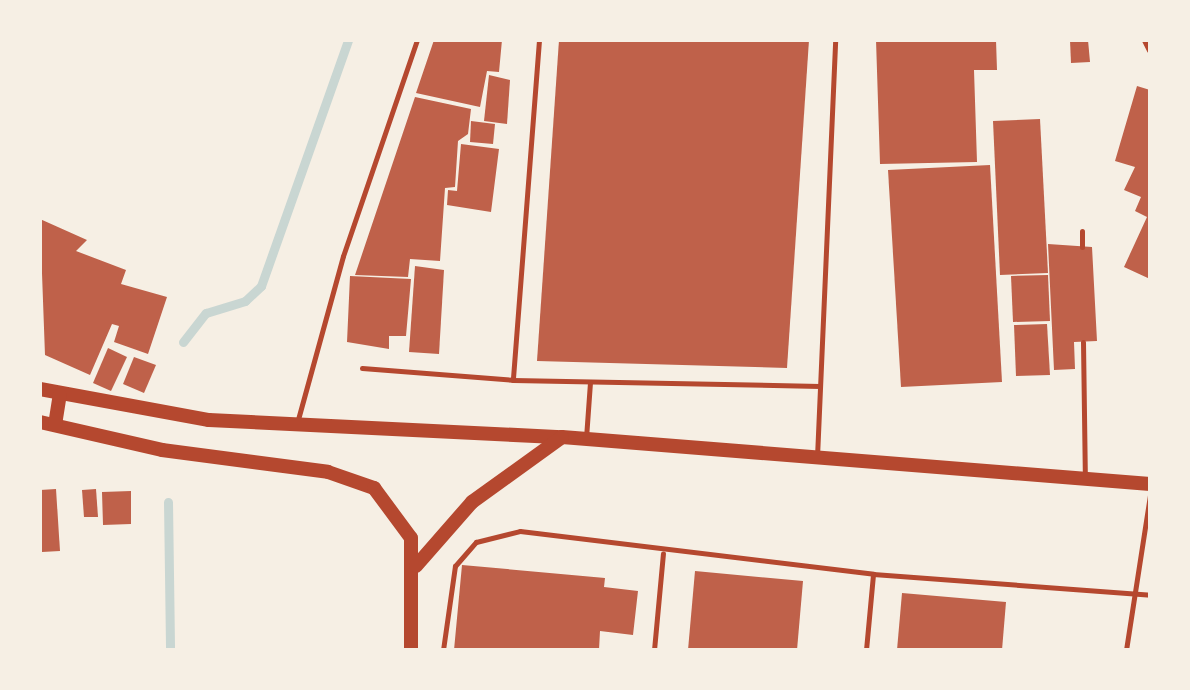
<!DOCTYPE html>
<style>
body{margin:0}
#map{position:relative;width:1190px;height:690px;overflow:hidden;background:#f6efe4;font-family:Overpass,sans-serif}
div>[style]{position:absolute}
.stream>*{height:9px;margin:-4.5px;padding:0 4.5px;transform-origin:4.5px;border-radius:4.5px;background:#c9d6d2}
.building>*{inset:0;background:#bf614a}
.service>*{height:5px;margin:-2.5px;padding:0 2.5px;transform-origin:2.5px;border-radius:2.5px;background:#b5482f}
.minor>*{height:7px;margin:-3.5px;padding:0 3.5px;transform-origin:3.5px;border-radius:3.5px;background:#b5482f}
.secondary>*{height:14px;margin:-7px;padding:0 7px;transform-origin:7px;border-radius:7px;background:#b5482f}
span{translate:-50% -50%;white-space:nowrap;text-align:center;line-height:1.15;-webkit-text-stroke:6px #f6efe4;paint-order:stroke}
.frame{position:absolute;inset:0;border:42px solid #f6efe4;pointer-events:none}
</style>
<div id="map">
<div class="stream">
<div style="left:183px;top:342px;width:37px;rotate:-52deg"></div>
<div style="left:206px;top:313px;width:41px;rotate:-17.1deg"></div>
<div style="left:245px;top:301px;width:22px;rotate:-43deg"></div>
<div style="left:261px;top:286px;width:261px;rotate:-70.5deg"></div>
<div style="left:168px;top:502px;width:148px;rotate:89.2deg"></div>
</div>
<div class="building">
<div style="clip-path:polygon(434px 40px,502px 40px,499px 72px,487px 71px,480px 107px,416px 93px)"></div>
<div style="clip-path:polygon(559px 40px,809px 40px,787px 368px,537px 361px)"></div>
<div style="clip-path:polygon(876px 40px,996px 40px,997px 70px,974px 70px,977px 162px,880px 164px)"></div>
<div style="clip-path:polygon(1070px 40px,1088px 40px,1090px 62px,1071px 63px)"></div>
<div style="clip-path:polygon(489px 75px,510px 80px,507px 124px,484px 121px)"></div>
<div style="clip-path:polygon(1137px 86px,1150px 90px,1150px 279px,1124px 267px,1147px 217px,1135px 211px,1141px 197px,1124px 190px,1135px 167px,1115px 161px)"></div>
<div style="clip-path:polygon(415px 97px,471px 109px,468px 134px,458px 141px,455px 187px,445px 188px,440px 261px,410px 259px,408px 277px,355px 275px)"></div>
<div style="clip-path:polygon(1040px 119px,1048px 273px,1000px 275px,993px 121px)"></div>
<div style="clip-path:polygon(471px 121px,495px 124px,493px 144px,470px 142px)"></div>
<div style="clip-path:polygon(461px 144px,499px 149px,491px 212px,447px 205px,448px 190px,457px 191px)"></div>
<div style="clip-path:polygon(990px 165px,1002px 382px,901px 387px,888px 170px)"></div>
<div style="clip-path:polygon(40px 219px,87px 240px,76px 251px,126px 270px,121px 284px,167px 297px,148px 354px,114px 342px,119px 326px,112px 324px,90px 375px,45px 355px)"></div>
<div style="clip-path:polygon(1048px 244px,1092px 247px,1097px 341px,1074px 342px,1075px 369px,1054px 370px)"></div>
<div style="clip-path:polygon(415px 266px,444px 270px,439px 354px,409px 352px)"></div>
<div style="clip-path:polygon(1048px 275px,1050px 321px,1013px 322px,1011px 276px)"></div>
<div style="clip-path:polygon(350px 276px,411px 279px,406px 336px,389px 336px,389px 349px,347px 342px)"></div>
<div style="clip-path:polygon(1047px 324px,1050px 375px,1016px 376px,1014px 325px)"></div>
<div style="clip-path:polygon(108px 348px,127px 357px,111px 391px,93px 383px)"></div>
<div style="clip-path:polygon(134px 357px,156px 365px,144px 393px,123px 384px)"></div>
<div style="clip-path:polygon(56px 489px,60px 551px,42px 552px,40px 490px)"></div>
<div style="clip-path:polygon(96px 489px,98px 517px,84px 517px,82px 490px)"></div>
<div style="clip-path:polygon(131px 491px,131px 524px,103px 525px,102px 492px)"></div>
<div style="clip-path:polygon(462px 565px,605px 578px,604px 587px,638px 591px,633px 635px,600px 631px,599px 650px,454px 650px)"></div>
<div style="clip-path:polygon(695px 571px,803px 581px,797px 650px,688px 650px)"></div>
<div style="clip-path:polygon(902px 593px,1006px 602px,1002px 650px,897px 650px)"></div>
</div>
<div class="service">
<div style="left:539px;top:40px;width:341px;rotate:94.4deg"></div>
<div style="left:513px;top:380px;width:307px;rotate:1.1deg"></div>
<div style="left:1082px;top:231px;width:16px;rotate:90deg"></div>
<div style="left:1083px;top:342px;width:137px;rotate:89.2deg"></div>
<div style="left:362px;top:368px;width:151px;rotate:4.5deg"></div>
<div style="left:297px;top:423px;width:173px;rotate:-74.6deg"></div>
<div style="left:343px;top:256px;width:228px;rotate:-71.1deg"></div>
<div style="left:586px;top:438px;width:56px;rotate:-85.9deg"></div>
<div style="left:817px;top:457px;width:417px;rotate:-87.5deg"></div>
<div style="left:443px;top:650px;width:85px;rotate:-81.9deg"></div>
<div style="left:455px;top:566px;width:32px;rotate:-49deg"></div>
<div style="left:476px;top:542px;width:45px;rotate:-14deg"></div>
<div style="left:520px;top:531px;width:356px;rotate:6.9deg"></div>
<div style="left:873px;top:574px;width:278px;rotate:4.3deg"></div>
<div style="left:654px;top:650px;width:97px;rotate:-84.7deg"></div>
<div style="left:866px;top:650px;width:76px;rotate:-84.7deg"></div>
<div style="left:1126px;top:650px;width:157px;rotate:-81.2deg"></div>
</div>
<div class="minor">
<div style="left:1145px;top:40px;width:11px;rotate:63deg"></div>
</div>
<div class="secondary">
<div style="left:40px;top:389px;width:172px;rotate:10.4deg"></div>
<div style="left:209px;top:420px;width:353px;rotate:2.8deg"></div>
<div style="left:562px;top:437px;width:590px;rotate:4.57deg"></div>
<div style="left:40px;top:422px;width:125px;rotate:12.9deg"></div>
<div style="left:162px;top:450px;width:167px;rotate:7.5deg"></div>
<div style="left:328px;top:472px;width:49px;rotate:19.2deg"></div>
<div style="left:374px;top:488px;width:62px;rotate:53.5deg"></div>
<div style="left:411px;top:538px;width:112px;rotate:90deg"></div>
<div style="left:55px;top:425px;width:30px;rotate:-81deg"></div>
<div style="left:416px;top:566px;width:85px;rotate:-48.8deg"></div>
<div style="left:472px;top:502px;width:111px;rotate:-35.8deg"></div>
</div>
<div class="frame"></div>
</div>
